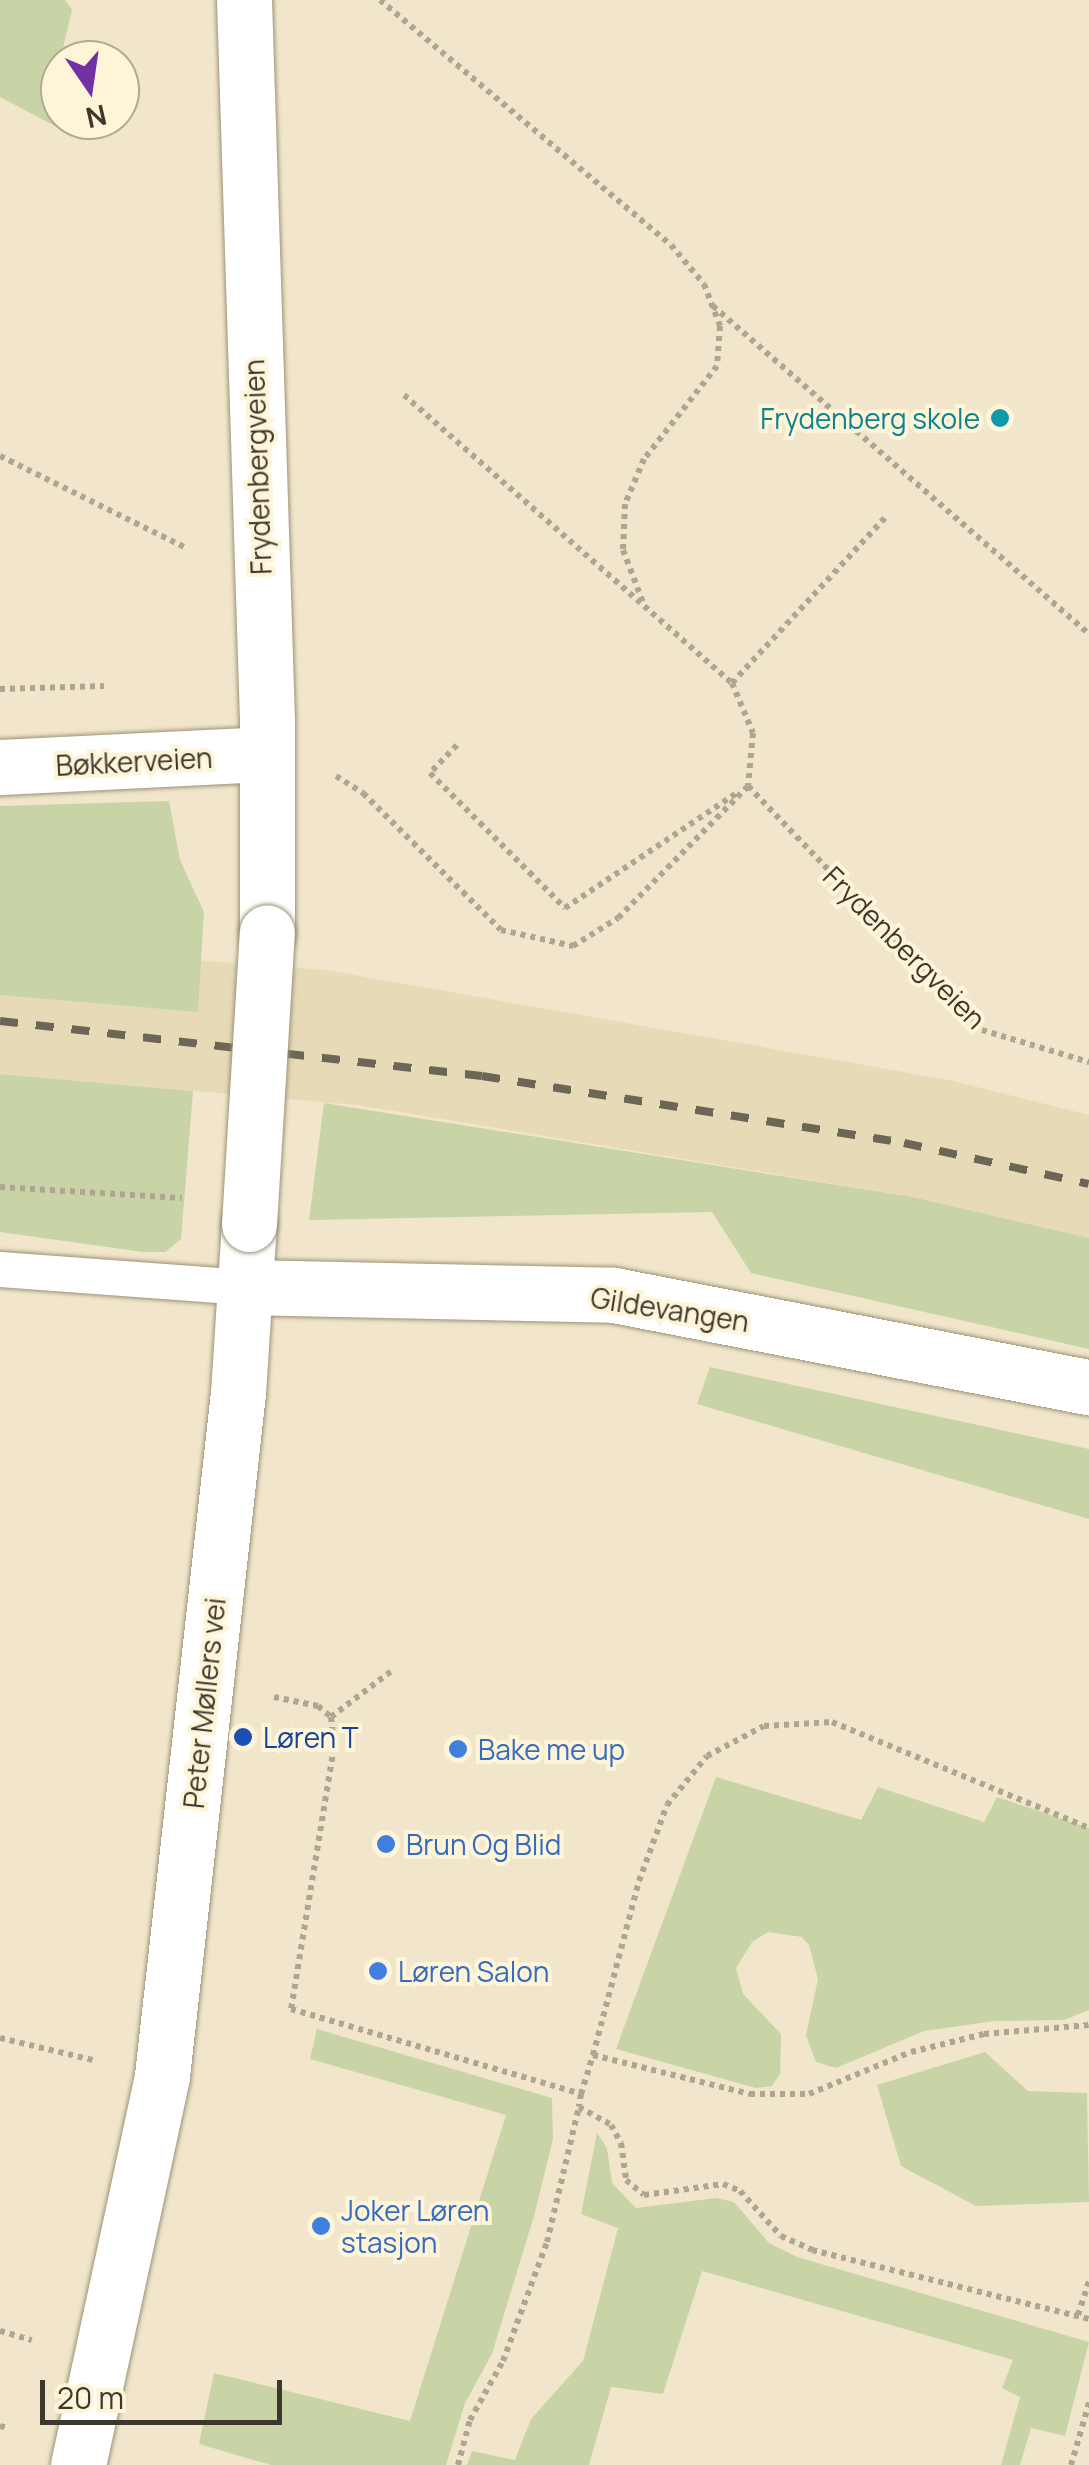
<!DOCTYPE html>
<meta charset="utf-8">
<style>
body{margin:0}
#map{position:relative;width:1089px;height:2465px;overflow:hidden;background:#f1e6cb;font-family:Manrope,sans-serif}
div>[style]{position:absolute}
.built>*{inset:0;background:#e7dab7}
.green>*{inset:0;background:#c9d4a6}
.path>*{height:6px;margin-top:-3px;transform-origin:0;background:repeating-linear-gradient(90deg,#aea691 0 5px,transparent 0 10px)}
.roads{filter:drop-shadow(0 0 2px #9c9278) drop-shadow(0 0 2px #9c9278)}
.lane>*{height:35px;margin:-17.5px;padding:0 17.5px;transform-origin:17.5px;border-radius:17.5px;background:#fff}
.street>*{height:55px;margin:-27.5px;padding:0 27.5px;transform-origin:27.5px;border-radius:27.5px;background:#fff}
.rail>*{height:8px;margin-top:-4px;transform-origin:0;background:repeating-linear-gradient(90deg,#6c6657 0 18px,transparent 0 36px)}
.bridges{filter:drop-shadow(0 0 2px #9c9278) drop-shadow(0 0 2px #9c9278)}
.street-bridge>*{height:55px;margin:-27.5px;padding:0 27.5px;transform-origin:27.5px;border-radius:27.5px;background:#fff}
.dots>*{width:28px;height:28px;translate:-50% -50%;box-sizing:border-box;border:5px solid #fef4d8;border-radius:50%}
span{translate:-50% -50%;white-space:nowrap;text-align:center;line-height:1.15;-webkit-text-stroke:8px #fef4d8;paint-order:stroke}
.culture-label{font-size:28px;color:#0d838f}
.right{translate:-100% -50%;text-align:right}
.street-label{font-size:28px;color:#3c382d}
.transit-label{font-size:28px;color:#164399}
.left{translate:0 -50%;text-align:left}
.shop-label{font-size:28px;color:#366cbe}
.north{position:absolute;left:40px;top:40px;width:100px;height:100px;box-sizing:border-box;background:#fef4d8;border:2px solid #b0a994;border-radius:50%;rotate:167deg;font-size:28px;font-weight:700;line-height:40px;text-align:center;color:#3c382d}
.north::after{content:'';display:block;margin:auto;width:35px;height:45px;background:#7230a5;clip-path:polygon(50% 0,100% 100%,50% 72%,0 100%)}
.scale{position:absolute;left:40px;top:2380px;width:242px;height:45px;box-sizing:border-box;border:5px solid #3c382d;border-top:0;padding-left:12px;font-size:30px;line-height:35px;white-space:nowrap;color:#3c382d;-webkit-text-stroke:8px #fef4d8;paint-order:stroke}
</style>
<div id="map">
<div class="built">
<div style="clip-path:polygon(0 946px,326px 970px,949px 1080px,1089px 1115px,1089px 1238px,913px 1197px,357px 1105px,0 1074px)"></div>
</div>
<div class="green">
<div style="clip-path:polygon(0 0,65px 0,72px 10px,60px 60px,60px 120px,77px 120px,81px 140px,0 97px)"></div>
<div style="clip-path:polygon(169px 801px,180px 860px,204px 912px,198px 1012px,0 995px,0 806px)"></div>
<div style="clip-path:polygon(0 1074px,193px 1091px,181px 1239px,165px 1252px,143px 1252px,0 1232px)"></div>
<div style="clip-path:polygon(324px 1103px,913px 1197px,1089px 1238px,1089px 1349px,751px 1273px,712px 1212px,309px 1220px)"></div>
<div style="clip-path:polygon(710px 1367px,1089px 1449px,1089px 1519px,697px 1404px)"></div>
<div style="clip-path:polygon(716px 1777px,861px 1820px,878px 1787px,984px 1822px,997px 1797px,1089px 1828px,1089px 2010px,1064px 2020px,995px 2021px,924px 2031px,836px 2068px,816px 2062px,806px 2035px,818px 1979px,809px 1945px,802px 1937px,768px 1932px,752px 1942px,736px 1968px,743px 1994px,781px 2034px,780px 2074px,772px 2086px,756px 2088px,616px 2049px)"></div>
<div style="clip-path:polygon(317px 2029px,552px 2098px,553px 2139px,534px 2216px,492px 2354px,465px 2403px,446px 2465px,271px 2465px,199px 2444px,214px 2373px,410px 2421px,506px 2115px,310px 2059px)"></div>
<div style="clip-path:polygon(985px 2052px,1028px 2091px,1087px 2093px,1089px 2202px,976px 2206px,901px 2166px,877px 2085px)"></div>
<div style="clip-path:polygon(597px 2133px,607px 2148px,612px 2183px,636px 2208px,716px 2198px,734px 2202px,769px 2243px,797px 2257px,1089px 2342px,1065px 2436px,1031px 2428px,1020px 2465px,1001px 2465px,1020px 2397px,1002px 2388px,1013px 2360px,702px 2271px,663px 2394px,611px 2387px,589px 2465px,467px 2465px,472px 2451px,515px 2460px,531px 2419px,583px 2361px,618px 2228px,581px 2214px)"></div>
</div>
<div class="path">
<div style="left:380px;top:0;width:380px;rotate:40.1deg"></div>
<div style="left:671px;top:245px;width:51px;rotate:49.8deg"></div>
<div style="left:704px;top:284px;width:45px;rotate:69.1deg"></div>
<div style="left:720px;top:326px;width:40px;rotate:94.3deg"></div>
<div style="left:717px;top:366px;width:118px;rotate:128.1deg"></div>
<div style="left:644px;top:459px;width:49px;rotate:112.9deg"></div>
<div style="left:625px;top:504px;width:46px;rotate:92.5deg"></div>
<div style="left:623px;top:550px;width:59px;rotate:69.1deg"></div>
<div style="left:713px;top:306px;width:499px;rotate:41.1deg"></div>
<div style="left:404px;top:395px;width:436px;rotate:41.3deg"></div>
<div style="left:732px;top:683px;width:54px;rotate:67.2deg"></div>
<div style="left:753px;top:733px;width:53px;rotate:95.4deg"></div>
<div style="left:748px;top:786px;width:338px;rotate:46.2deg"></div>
<div style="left:982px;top:1030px;width:112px;rotate:16.7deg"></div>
<div style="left:0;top:456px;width:208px;rotate:26.3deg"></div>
<div style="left:732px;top:683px;width:225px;rotate:-47.2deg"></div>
<div style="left:0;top:689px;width:104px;rotate:-1.7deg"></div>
<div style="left:457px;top:745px;width:39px;rotate:134deg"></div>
<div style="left:430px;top:773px;width:191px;rotate:45deg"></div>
<div style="left:565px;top:908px;width:208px;rotate:-33.8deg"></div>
<div style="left:336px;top:776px;width:32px;rotate:32deg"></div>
<div style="left:363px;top:793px;width:194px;rotate:44.8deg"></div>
<div style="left:501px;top:930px;width:74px;rotate:12.5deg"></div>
<div style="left:573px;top:946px;width:53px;rotate:-31.9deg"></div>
<div style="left:618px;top:918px;width:185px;rotate:-45.4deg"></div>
<div style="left:0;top:1187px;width:182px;rotate:3.5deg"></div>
<div style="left:274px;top:1697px;width:45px;rotate:11.6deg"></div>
<div style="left:318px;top:1706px;width:17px;rotate:40deg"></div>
<div style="left:331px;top:1717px;width:30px;rotate:84deg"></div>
<div style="left:334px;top:1747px;width:266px;rotate:99.3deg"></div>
<div style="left:291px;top:2009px;width:302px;rotate:16.3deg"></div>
<div style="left:581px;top:2094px;width:13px;rotate:99deg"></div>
<div style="left:579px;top:2107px;width:37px;rotate:29deg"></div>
<div style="left:611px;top:2125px;width:21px;rotate:61deg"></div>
<div style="left:621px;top:2143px;width:37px;rotate:82deg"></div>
<div style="left:626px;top:2180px;width:23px;rotate:40deg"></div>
<div style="left:644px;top:2195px;width:80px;rotate:-7.9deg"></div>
<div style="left:723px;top:2184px;width:18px;rotate:22deg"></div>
<div style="left:740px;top:2191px;width:61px;rotate:47.7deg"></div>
<div style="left:781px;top:2236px;width:34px;rotate:24deg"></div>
<div style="left:812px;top:2250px;width:285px;rotate:14deg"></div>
<div style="left:331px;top:1717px;width:79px;rotate:-37.3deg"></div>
<div style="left:0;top:2038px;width:96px;rotate:13.3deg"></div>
<div style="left:593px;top:2055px;width:180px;rotate:-75.2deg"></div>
<div style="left:639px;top:1881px;width:81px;rotate:-69.8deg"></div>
<div style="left:667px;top:1805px;width:63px;rotate:-50.8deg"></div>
<div style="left:707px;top:1756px;width:64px;rotate:-27.8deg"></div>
<div style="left:764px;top:1726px;width:68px;rotate:-3.4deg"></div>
<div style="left:832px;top:1722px;width:278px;rotate:22.4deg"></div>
<div style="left:581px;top:2094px;width:41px;rotate:-72.9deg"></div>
<div style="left:593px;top:2055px;width:162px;rotate:14deg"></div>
<div style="left:750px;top:2094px;width:59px"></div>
<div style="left:809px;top:2094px;width:110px;rotate:-22.4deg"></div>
<div style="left:911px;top:2052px;width:75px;rotate:-13.9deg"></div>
<div style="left:984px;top:2034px;width:105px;rotate:-4.9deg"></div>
<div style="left:1078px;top:2315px;width:36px;rotate:-72deg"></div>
<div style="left:0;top:2331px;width:33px;rotate:16deg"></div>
<div style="left:0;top:2426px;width:7px;rotate:16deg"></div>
<div style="left:458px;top:2465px;width:47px;rotate:-75.1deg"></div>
<div style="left:470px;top:2420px;width:68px;rotate:-60.8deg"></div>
<div style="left:503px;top:2361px;width:127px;rotate:-69.7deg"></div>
<div style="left:547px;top:2242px;width:139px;rotate:-76.7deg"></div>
<div style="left:1071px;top:2465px;width:65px;rotate:-73.8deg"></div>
</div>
<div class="roads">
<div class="lane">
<div style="left:0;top:1269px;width:246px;rotate:4.2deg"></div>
</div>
<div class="street">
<div style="left:244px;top:0;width:719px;rotate:88.17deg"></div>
<div style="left:267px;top:719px;width:214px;rotate:90deg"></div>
<div style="left:0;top:767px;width:267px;rotate:-2.8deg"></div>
<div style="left:245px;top:1287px;width:369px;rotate:1.2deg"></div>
<div style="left:614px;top:1295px;width:484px;rotate:11deg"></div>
<div style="left:78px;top:2465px;width:398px;rotate:-77.8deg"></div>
<div style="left:162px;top:2076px;width:687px;rotate:-83.65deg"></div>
<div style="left:238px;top:1393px;width:169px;rotate:-86.3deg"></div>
</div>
</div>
<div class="rail">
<div style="left:0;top:1021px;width:485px;rotate:6.5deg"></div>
<div style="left:482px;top:1076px;width:427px;rotate:9deg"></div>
<div style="left:904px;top:1143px;width:189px;rotate:12.5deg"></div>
</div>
<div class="bridges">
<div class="street-bridge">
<div style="left:249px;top:1224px;width:292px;rotate:-86.5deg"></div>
</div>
</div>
<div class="dots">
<div style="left:1000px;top:418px;background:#0f9aa8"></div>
<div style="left:243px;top:1737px;background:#1a4fb4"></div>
<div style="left:458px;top:1749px;background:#3f7fe0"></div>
<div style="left:386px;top:1844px;background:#3f7fe0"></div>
<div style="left:378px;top:1971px;background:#3f7fe0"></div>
<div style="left:321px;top:2226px;background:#3f7fe0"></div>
</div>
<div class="culture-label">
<span class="right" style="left:980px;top:418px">Frydenberg skole</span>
</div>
<div class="street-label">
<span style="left:257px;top:467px;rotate:-92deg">Frydenbergveien</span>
<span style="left:134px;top:761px;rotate:-3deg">Bøkkerveien</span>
<span style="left:905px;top:947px;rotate:45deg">Frydenbergveien</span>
<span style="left:670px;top:1309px;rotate:9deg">Gildevangen</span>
<span style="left:204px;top:1703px;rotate:-84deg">Peter Møllers vei</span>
</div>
<div class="transit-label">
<span class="left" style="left:263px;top:1737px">Løren T</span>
</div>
<div class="shop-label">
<span class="left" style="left:478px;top:1749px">Bake me up</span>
<span class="left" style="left:406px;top:1844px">Brun Og Blid</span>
<span class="left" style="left:398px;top:1971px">Løren Salon</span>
<span class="left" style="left:341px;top:2226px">Joker Løren<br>stasjon</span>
</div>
<div class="north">N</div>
<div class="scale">20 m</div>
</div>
